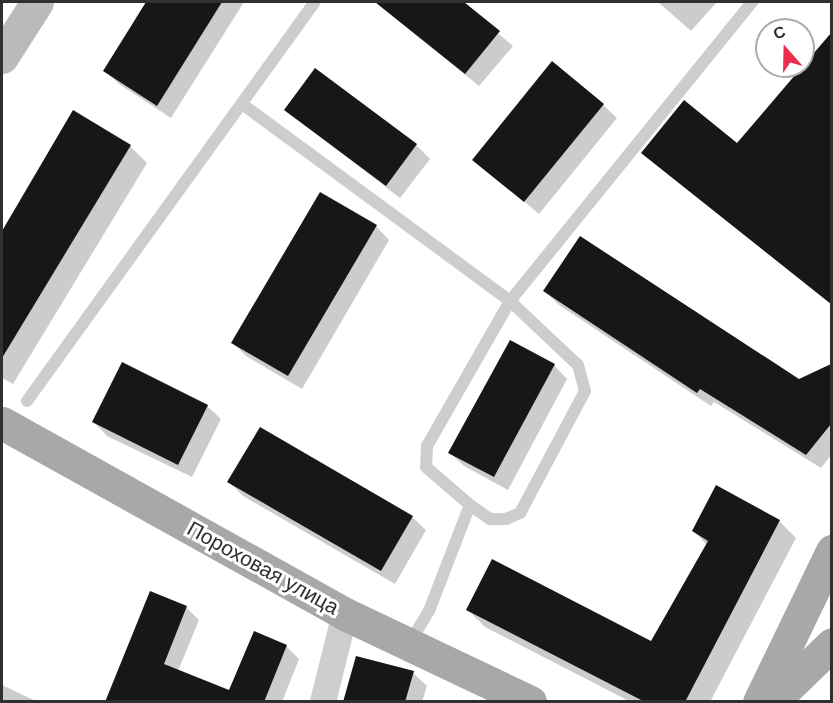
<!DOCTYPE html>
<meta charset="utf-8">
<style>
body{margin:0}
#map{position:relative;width:833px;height:703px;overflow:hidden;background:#fff;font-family:Helvetica,sans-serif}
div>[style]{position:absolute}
.shadow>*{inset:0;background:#0003}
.building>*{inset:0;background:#171717}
.lane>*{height:12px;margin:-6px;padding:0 6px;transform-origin:6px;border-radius:6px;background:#cdcdcd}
.street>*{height:26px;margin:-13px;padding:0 13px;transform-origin:13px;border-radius:13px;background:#cdcdcd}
.secondary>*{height:33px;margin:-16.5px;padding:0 16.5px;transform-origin:16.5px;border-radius:16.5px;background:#bababa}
.primary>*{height:33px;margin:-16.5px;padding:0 16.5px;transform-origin:16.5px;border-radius:16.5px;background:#a8a8a8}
span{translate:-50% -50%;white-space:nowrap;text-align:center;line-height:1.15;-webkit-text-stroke:6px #fff;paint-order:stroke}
.street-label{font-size:21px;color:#303030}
.frame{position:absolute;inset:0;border:3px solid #303030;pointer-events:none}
.north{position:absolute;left:755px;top:18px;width:60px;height:60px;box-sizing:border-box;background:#fff;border:2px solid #acacac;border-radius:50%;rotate:340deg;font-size:16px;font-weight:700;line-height:24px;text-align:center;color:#303030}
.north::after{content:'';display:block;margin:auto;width:21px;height:27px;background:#ec2d4d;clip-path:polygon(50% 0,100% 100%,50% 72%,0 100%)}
</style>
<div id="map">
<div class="shadow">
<div style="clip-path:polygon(148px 2px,244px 2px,171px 118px,119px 84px,105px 71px)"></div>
<div style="clip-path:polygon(375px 2px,461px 2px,513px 46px,479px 86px)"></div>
<div style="clip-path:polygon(658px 2px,717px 2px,691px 31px)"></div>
<div style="clip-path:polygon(832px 36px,832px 305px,643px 153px,737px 145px)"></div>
<div style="clip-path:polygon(603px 105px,617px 118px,539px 214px,474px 159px)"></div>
<div style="clip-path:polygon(286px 110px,416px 145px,430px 159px,400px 198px)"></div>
<div style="clip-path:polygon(73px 112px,130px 146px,147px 163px,13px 384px,2px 378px,2px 234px)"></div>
<div style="clip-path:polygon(376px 226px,389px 240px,302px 389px,246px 356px,233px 343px)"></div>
<div style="clip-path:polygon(545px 291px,799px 380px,832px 366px,832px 454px,821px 468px,714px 402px,711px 406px,559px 305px)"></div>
<div style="clip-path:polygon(554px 365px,567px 379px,508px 490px,464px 466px,450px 453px)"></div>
<div style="clip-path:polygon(207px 406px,221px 419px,192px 477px,107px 436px,94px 422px)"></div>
<div style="clip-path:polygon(229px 482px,412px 517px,426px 530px,395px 584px,243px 496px)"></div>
<div style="clip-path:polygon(779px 521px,796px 538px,710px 702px,631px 702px,485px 627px,468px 610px,652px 643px,707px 545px,694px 531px)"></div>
<div style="clip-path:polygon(186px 607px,199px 620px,178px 671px,230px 692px,286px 646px,299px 659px,282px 702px,106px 702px)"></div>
<div style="clip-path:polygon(413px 673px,427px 686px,422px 702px,345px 702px)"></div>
<div style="clip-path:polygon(2px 685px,38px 702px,2px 702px)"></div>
</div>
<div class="building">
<div style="clip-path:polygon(146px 2px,222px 2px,157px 106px,103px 71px)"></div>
<div style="clip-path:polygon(375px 2px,464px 2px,500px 31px,465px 74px)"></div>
<div style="clip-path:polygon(831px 33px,831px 304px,641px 153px,684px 100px,737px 143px)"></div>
<div style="clip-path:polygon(552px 61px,604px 104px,524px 202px,472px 160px)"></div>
<div style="clip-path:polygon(315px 68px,417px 144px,386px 186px,284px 110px)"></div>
<div style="clip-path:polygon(73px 110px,131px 145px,2px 358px,2px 231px)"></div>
<div style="clip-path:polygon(320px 192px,377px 225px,288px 376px,231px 343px)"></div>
<div style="clip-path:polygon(580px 236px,799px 379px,831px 364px,831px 424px,806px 455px,700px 389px,697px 393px,543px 291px)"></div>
<div style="clip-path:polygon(510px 340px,555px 364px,494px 477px,448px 453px)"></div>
<div style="clip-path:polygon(122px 362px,208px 405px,178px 465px,92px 422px)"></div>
<div style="clip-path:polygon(260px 427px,413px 516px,381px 571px,227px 482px)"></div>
<div style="clip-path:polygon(716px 485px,780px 520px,685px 702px,645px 702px,466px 610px,492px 559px,651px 641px,708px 541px,692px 531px)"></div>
<div style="clip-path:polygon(150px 591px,187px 606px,164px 664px,229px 690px,254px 631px,287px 645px,264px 702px,105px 702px)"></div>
<div style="clip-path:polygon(356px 656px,414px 671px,405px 702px,343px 702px)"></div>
</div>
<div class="lane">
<div style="left:242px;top:104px;width:333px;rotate:36.3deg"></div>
<div style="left:510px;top:301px;width:93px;rotate:43.3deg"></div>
<div style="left:578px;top:365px;width:27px;rotate:75deg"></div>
<div style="left:585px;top:391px;width:138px;rotate:118deg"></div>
<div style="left:520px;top:513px;width:15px;rotate:157deg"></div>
<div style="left:506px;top:519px;width:16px;rotate:180deg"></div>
<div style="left:490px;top:519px;width:24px;rotate:-145deg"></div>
<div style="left:27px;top:401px;width:492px;rotate:-54.2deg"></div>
<div style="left:409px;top:644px;width:39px;rotate:-59deg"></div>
<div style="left:429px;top:611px;width:114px;rotate:-68.9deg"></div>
<div style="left:470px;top:505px;width:58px;rotate:-139.2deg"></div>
<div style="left:426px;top:467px;width:21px;rotate:-87deg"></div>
<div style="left:427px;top:446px;width:167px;rotate:-60.2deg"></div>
<div style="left:510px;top:301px;width:385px;rotate:-51deg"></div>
</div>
<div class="street">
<div style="left:323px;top:702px;width:91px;rotate:-76deg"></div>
</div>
<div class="secondary">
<div style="left:2px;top:57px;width:65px;rotate:-57.5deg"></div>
</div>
<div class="primary">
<div style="left:2px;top:423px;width:393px;rotate:29.1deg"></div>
<div style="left:345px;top:614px;width:205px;rotate:25.4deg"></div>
<div style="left:759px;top:702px;width:168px;rotate:-64.2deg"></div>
<div style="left:772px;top:702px;width:83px;rotate:-44deg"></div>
</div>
<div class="street-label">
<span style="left:263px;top:568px;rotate:29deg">Пороховая улица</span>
</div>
<div class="frame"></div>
<div class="north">С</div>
</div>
